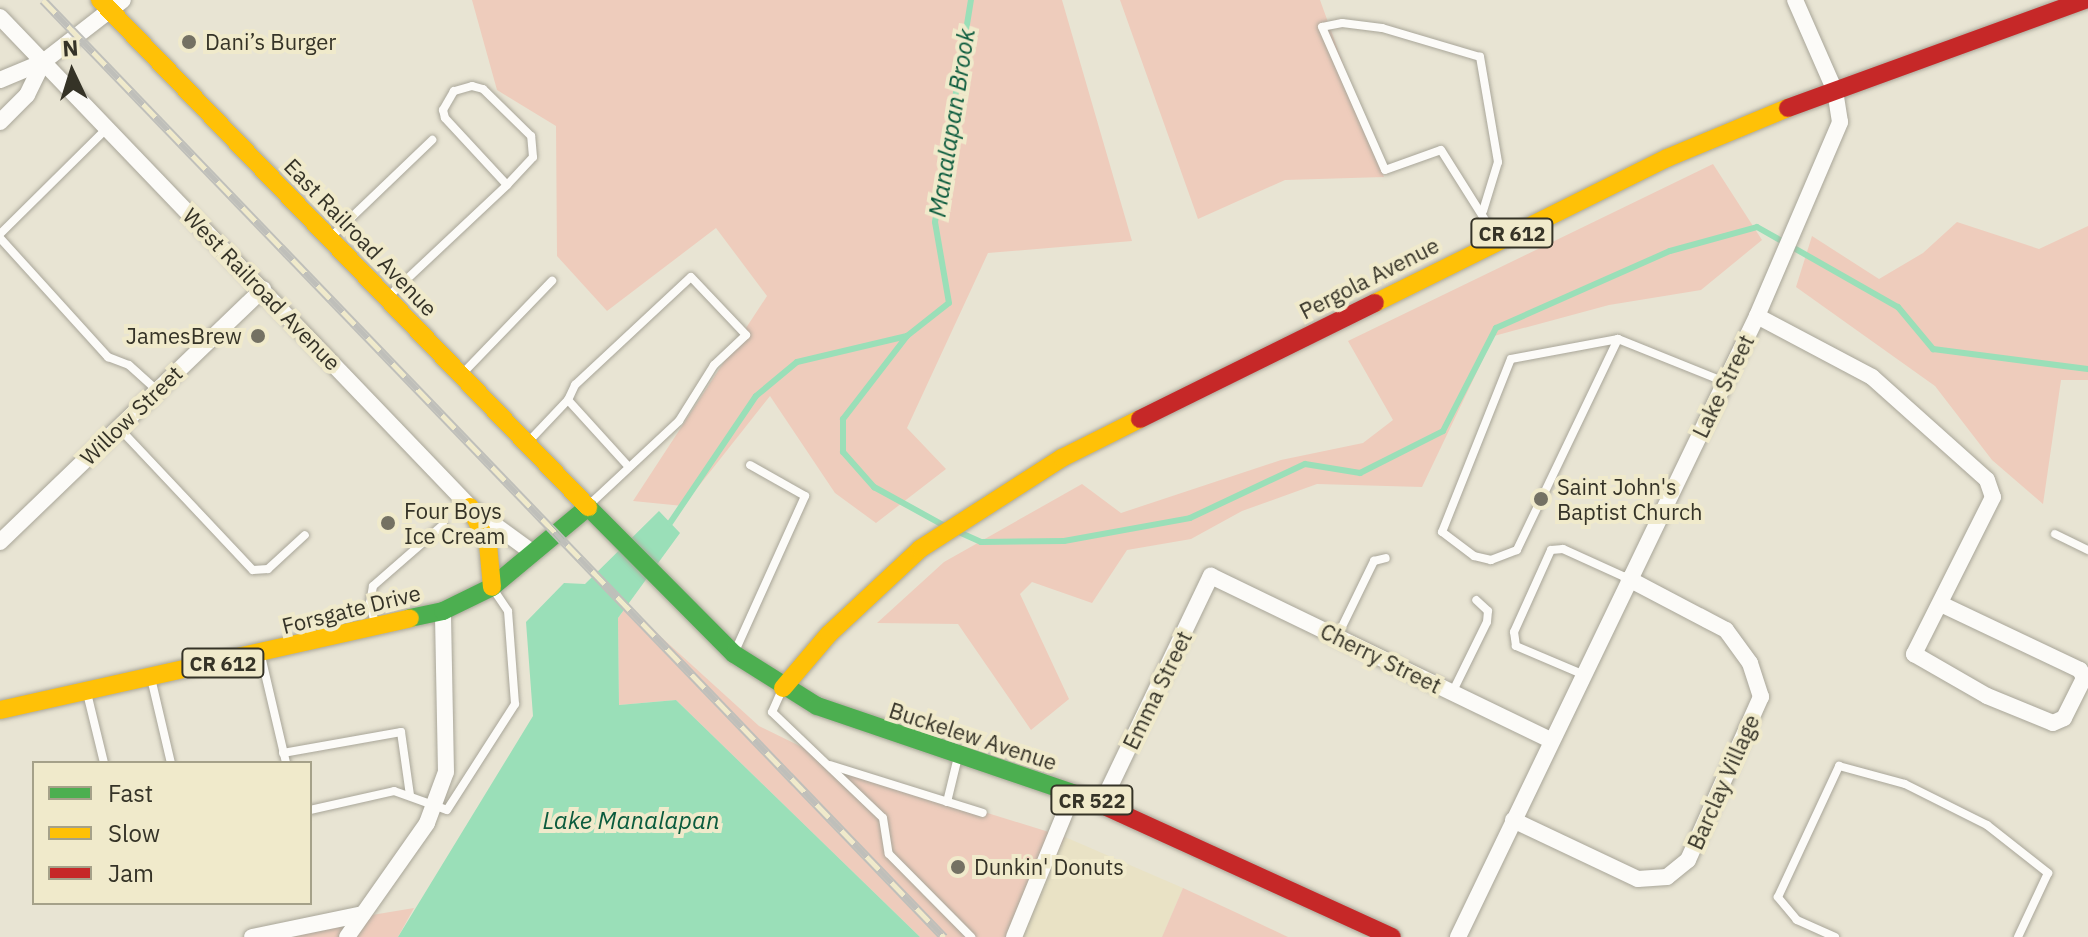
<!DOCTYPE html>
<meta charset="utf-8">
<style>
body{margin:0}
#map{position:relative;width:2088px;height:937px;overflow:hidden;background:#e8e4d3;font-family:"IBM Plex Sans",sans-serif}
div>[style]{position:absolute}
.built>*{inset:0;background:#e9e2c5}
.green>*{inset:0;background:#eeccbc}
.water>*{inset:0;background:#9adfb8}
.stream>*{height:6px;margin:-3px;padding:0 3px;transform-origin:3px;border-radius:3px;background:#9adfb8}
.roads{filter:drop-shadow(0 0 2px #a9a699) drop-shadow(0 0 2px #a9a699)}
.lane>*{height:8px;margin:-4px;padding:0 4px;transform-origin:4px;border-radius:4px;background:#fcfbf8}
.street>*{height:16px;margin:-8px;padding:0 8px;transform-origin:8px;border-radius:8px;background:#fcfbf8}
.fast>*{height:18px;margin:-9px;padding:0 9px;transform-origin:9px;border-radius:9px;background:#4caf50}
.slow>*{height:18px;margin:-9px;padding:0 9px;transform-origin:9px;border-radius:9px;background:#ffc107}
.jam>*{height:18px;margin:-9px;padding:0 9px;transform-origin:9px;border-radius:9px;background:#c62828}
.rail>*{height:9px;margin-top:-4.5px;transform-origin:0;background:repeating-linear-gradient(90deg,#f0eacb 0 18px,#bfbfba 0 36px);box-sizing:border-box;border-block:2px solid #bfbfba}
.dots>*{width:22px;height:22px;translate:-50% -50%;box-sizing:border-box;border:4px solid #f0eacb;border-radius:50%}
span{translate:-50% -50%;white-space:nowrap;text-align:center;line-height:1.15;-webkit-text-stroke:8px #f0eacb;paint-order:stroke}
.shield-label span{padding:2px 6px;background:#f0eacb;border:2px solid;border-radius:6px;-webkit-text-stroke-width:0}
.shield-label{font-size:20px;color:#353327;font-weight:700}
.poi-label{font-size:22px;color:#353327}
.left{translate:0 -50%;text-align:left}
.right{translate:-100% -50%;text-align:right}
.street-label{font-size:22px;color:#353327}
.water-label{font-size:24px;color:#0b5b3d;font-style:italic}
.legend{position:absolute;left:32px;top:761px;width:280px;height:144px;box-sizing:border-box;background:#f0eacb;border:2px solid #a5a189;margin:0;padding:10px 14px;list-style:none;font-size:24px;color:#353327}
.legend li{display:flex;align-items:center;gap:16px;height:40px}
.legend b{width:40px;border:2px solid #a5a189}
.north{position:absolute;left:32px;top:32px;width:80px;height:80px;-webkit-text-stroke:6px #f0eacb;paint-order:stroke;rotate:356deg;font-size:22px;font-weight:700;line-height:32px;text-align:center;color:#353327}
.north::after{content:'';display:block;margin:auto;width:28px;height:36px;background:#353327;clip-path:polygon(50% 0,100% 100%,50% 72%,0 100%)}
</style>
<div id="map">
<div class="built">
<div style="clip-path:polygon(1065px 837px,1183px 888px,1162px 937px,1017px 937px)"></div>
</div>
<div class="green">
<div style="clip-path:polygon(472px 0,1062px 0,1132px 241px,988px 253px,907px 428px,946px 469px,876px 523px,835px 493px,770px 396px,683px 506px,633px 501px,767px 296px,716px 228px,607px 311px,557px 256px,556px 126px,497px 90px)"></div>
<div style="clip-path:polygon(1120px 0,1320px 0,1384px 177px,1285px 180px,1198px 219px)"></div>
<div style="clip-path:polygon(1713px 164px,1762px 240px,1701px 290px,1609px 305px,1494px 336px,1422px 487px,1317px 484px,1242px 511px,1191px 539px,1127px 550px,1092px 603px,1032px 582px,1020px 594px,1069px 699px,1031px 730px,958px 624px,877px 623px,944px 562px,1082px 484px,1121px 513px,1281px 460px,1363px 443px,1393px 420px,1348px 341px)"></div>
<div style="clip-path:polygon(1957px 222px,2039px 249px,2088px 226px,2088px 380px,2061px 380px,2043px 504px,1992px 460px,1935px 386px,1796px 287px,1812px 236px,1879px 279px,1923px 253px)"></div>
<div style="clip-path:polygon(627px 606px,759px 726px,849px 770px,1065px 837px,1017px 937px,920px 937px,676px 700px,619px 705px,618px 618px)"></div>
<div style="clip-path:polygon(1183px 888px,1235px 912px,1288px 937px,1162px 937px)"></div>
<div style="clip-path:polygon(414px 908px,398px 937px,241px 937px)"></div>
</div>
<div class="water">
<div style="clip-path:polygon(659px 511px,680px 533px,618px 618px,619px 705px,676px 700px,920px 937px,398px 937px,533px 716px,526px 622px,564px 583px,585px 584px)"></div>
</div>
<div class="stream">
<div style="left:907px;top:336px;width:105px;rotate:127.6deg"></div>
<div style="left:843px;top:419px;width:33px;rotate:90deg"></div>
<div style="left:843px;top:452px;width:47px;rotate:48.5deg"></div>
<div style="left:874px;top:487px;width:79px;rotate:28.8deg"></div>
<div style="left:670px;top:523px;width:153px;rotate:-55.9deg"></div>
<div style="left:756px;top:396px;width:53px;rotate:-39.7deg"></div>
<div style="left:797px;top:362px;width:113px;rotate:-13.3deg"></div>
<div style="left:907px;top:336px;width:53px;rotate:-38.2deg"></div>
<div style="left:949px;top:303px;width:82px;rotate:-99.8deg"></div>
<div style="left:935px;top:222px;width:225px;rotate:-80.8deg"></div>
<div style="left:961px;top:533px;width:22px;rotate:24deg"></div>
<div style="left:981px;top:542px;width:83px;rotate:-0.7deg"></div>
<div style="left:1064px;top:541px;width:128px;rotate:-10.3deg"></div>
<div style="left:1190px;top:518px;width:127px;rotate:-25.2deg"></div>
<div style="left:1305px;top:464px;width:56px;rotate:9.3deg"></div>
<div style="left:1360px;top:473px;width:93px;rotate:-26.8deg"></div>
<div style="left:1443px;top:431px;width:116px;rotate:-62.8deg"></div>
<div style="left:1496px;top:328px;width:190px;rotate:-23.9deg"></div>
<div style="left:1670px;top:251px;width:90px;rotate:-15.4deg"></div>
<div style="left:1757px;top:227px;width:162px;rotate:29.6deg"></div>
<div style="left:1898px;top:307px;width:55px;rotate:50.2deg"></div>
<div style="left:1933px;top:349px;width:156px;rotate:7.4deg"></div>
</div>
<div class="roads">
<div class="lane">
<div style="left:1483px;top:211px;width:51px;rotate:-73deg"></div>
<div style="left:1498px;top:162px;width:107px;rotate:-99.7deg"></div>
<div style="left:1480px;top:57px;width:102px;rotate:-163.5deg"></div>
<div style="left:1382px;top:28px;width:40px;rotate:-172.9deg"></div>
<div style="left:1342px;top:23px;width:20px;rotate:169deg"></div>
<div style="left:1322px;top:27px;width:156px;rotate:66.2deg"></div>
<div style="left:1385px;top:170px;width:59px;rotate:-19.7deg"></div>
<div style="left:1441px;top:150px;width:105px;rotate:57.8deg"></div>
<div style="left:0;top:234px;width:151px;rotate:-44.7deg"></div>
<div style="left:332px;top:236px;width:139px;rotate:-43.8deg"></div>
<div style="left:0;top:238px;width:161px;rotate:47.8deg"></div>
<div style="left:108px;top:357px;width:22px;rotate:21deg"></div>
<div style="left:129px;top:365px;width:38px;rotate:42deg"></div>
<div style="left:390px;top:295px;width:161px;rotate:-43.2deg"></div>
<div style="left:507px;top:185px;width:38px;rotate:-47deg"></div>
<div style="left:533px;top:157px;width:21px;rotate:-95deg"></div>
<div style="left:531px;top:136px;width:67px;rotate:-135.6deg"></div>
<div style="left:483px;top:89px;width:11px;rotate:-165deg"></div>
<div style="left:472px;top:86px;width:19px;rotate:164deg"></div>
<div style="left:454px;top:91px;width:22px;rotate:120deg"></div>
<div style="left:443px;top:110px;width:8px;rotate:76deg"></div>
<div style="left:445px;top:118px;width:91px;rotate:47.2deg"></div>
<div style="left:1618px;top:339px;width:234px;rotate:115.6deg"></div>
<div style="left:1517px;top:550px;width:28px;rotate:159deg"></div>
<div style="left:1491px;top:560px;width:17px;rotate:-167deg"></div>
<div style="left:1474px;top:556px;width:40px;rotate:-143deg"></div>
<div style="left:1442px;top:532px;width:186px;rotate:-68.3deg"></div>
<div style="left:1511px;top:359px;width:109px;rotate:-10.6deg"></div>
<div style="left:1618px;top:339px;width:115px;rotate:21.9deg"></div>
<div style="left:464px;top:372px;width:127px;rotate:-46deg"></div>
<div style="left:568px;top:400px;width:17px;rotate:-65deg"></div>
<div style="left:575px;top:385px;width:158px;rotate:-43deg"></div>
<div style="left:691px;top:277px;width:80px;rotate:46.5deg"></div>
<div style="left:746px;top:335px;width:44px;rotate:136.8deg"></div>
<div style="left:714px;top:365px;width:66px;rotate:122deg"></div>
<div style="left:679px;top:421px;width:122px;rotate:137deg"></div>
<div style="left:119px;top:428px;width:195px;rotate:46.7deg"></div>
<div style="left:253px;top:570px;width:15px;rotate:-4deg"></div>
<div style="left:268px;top:569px;width:50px;rotate:-42.6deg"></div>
<div style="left:530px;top:440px;width:55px;rotate:-46.5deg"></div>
<div style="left:568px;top:400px;width:89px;rotate:47.7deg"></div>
<div style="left:2055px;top:534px;width:37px;rotate:26deg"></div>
<div style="left:375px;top:624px;width:22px;rotate:-103deg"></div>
<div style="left:370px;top:603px;width:17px;rotate:-80deg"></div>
<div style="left:373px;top:586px;width:93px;rotate:-41.1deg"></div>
<div style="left:1337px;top:637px;width:85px;rotate:-64deg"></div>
<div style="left:1374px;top:561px;width:12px;rotate:-14deg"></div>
<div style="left:736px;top:649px;width:168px;rotate:-65.7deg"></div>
<div style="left:805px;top:496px;width:63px;rotate:-150.6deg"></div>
<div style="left:261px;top:656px;width:110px;rotate:76.8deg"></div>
<div style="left:1582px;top:674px;width:72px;rotate:-157deg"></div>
<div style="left:1516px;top:646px;width:14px;rotate:-98deg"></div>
<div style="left:1514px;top:632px;width:90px;rotate:-65.7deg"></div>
<div style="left:1551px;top:550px;width:12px;rotate:-5deg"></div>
<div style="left:1563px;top:549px;width:72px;rotate:24.4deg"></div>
<div style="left:151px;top:678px;width:87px;rotate:76.8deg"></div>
<div style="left:781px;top:692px;width:22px;rotate:114deg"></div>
<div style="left:772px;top:712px;width:153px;rotate:43.7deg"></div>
<div style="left:883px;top:818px;width:36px;rotate:81deg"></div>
<div style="left:889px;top:854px;width:117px;rotate:45.3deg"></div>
<div style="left:87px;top:693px;width:72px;rotate:76.3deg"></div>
<div style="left:1452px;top:693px;width:79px;rotate:-63.8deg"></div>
<div style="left:1487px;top:622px;width:11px;rotate:-85deg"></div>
<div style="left:1488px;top:611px;width:16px;rotate:-137deg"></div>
<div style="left:283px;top:753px;width:120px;rotate:-10.1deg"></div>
<div style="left:401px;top:732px;width:64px;rotate:81.9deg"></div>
<div style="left:830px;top:765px;width:160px;rotate:17.4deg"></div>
<div style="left:947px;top:802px;width:46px;rotate:-76.3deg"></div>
<div style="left:310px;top:810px;width:86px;rotate:-12.7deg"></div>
<div style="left:394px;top:791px;width:56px;rotate:19.7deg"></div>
<div style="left:447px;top:810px;width:126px;rotate:-57.3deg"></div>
<div style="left:515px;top:704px;width:93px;rotate:-94.3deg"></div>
<div style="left:508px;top:611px;width:23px;rotate:-124deg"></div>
<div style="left:1835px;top:937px;width:42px;rotate:-155.9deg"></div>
<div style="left:1797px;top:920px;width:30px;rotate:-130deg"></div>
<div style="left:1778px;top:897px;width:145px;rotate:-65deg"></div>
<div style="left:1839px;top:766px;width:68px;rotate:15.3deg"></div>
<div style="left:1905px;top:784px;width:92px;rotate:26.6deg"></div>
<div style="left:1987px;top:825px;width:78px;rotate:38.2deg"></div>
<div style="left:2048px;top:873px;width:71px;rotate:115.1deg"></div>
</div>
<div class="street">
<div style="left:0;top:17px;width:679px;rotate:46.19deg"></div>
<div style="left:470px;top:507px;width:77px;rotate:36deg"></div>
<div style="left:0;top:80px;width:47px;rotate:-22.7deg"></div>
<div style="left:43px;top:62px;width:101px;rotate:-37.8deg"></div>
<div style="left:0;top:122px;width:38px;rotate:-45deg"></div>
<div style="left:27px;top:95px;width:37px;rotate:-64deg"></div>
<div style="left:1757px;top:316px;width:130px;rotate:27.9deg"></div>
<div style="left:1872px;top:377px;width:154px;rotate:41.8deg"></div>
<div style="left:1987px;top:480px;width:18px;rotate:71deg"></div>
<div style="left:1993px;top:497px;width:176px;rotate:116.7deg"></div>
<div style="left:1914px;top:654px;width:84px;rotate:29.9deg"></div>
<div style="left:1987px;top:696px;width:71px;rotate:22.2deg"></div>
<div style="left:2053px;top:723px;width:12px;rotate:-24deg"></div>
<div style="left:2064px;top:718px;width:45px;rotate:-63.4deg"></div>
<div style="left:2084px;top:678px;width:9px;rotate:-117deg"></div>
<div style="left:2080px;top:670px;width:154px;rotate:-154.6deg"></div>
<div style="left:0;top:542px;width:365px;rotate:-43.9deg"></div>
<div style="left:1102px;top:803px;width:252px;rotate:-64.4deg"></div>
<div style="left:1211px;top:576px;width:377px;rotate:25.8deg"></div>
<div style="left:1513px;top:820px;width:138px;rotate:25.3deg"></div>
<div style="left:1638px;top:879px;width:29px;rotate:-4deg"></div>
<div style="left:1667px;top:877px;width:27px;rotate:-39deg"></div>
<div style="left:1688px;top:860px;width:179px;rotate:-65.9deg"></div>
<div style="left:1761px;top:697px;width:36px;rotate:-108deg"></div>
<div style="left:1750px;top:663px;width:41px;rotate:-126deg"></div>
<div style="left:1726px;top:630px;width:110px;rotate:-152.3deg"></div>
<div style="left:252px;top:937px;width:113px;rotate:-11.7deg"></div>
<div style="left:347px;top:937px;width:139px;rotate:-54.9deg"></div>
<div style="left:427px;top:823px;width:54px;rotate:-69.6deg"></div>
<div style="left:446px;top:772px;width:161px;rotate:-91.1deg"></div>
<div style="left:1014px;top:937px;width:156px;rotate:-67.7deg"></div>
<div style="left:1458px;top:937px;width:689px;rotate:-64.29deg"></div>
<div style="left:1757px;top:316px;width:211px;rotate:-66.8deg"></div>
<div style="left:1840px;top:122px;width:31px;rotate:-99deg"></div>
<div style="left:1835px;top:91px;width:99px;rotate:-113.7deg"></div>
</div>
<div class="fast">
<div style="left:410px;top:618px;width:34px;rotate:-12deg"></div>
<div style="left:443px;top:611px;width:55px;rotate:-26.1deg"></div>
<div style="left:492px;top:587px;width:125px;rotate:-39.8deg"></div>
<div style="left:588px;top:507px;width:207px;rotate:45.2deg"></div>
<div style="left:734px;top:654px;width:98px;rotate:32.1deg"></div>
<div style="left:817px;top:706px;width:285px;rotate:18.8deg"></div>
</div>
<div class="slow">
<div style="left:100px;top:0;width:704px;rotate:46.09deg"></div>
<div style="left:1375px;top:303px;width:326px;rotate:-26.4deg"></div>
<div style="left:1667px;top:158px;width:131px;rotate:-22.5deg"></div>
<div style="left:470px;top:507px;width:41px;rotate:64.1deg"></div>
<div style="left:488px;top:544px;width:43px;rotate:84.7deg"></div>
<div style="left:783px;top:688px;width:71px;rotate:-49.6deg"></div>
<div style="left:829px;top:634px;width:125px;rotate:-43deg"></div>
<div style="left:920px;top:549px;width:169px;rotate:-32.7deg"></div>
<div style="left:1062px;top:458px;width:87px;rotate:-26.6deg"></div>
<div style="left:0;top:710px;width:420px;rotate:-12.6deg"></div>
</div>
<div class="jam">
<div style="left:1788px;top:108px;width:316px;rotate:-20deg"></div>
<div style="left:1140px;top:419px;width:262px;rotate:-26.3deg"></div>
<div style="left:1087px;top:798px;width:335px;rotate:24.5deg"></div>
</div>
</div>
<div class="rail">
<div style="left:43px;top:0;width:1300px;rotate:46.12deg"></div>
</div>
<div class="dots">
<div style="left:189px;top:42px;background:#747163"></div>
<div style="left:258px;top:336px;background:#747163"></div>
<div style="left:1541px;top:499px;background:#747163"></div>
<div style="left:388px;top:523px;background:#747163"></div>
<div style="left:958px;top:867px;background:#747163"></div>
</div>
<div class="shield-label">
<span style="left:1512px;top:233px">CR 612</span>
<span style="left:223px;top:663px">CR 612</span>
<span style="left:1092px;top:800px">CR 522</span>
</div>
<div class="poi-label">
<span class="left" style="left:205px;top:42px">Dani’s Burger</span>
<span class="right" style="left:242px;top:336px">JamesBrew</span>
<span class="left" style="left:1557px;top:499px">Saint John's<br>Baptist Church</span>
<span class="left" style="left:404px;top:523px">Four Boys<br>Ice Cream</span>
<span class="left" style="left:974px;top:867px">Dunkin' Donuts</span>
</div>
<div class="street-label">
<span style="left:361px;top:237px;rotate:46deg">East Railroad Avenue</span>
<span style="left:1369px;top:278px;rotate:-27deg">Pergola Avenue</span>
<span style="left:262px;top:289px;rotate:46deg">West Railroad Avenue</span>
<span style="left:1723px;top:386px;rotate:-64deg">Lake Street</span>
<span style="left:131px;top:415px;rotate:-44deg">Willow Street</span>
<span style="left:351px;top:609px;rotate:-14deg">Forsgate Drive</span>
<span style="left:1381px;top:658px;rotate:26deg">Cherry Street</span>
<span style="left:1157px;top:690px;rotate:-64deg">Emma Street</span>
<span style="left:973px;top:736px;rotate:18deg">Buckelew Avenue</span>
<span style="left:1723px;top:782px;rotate:-66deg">Barclay Village</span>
</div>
<div class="water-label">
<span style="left:952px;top:123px;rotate:-81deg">Manalapan Brook</span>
<span style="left:631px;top:821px">Lake Manalapan</span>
</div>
<ul class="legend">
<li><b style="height:10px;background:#4caf50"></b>Fast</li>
<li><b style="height:10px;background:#ffc107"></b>Slow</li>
<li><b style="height:10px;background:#c62828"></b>Jam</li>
</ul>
<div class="north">N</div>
</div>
